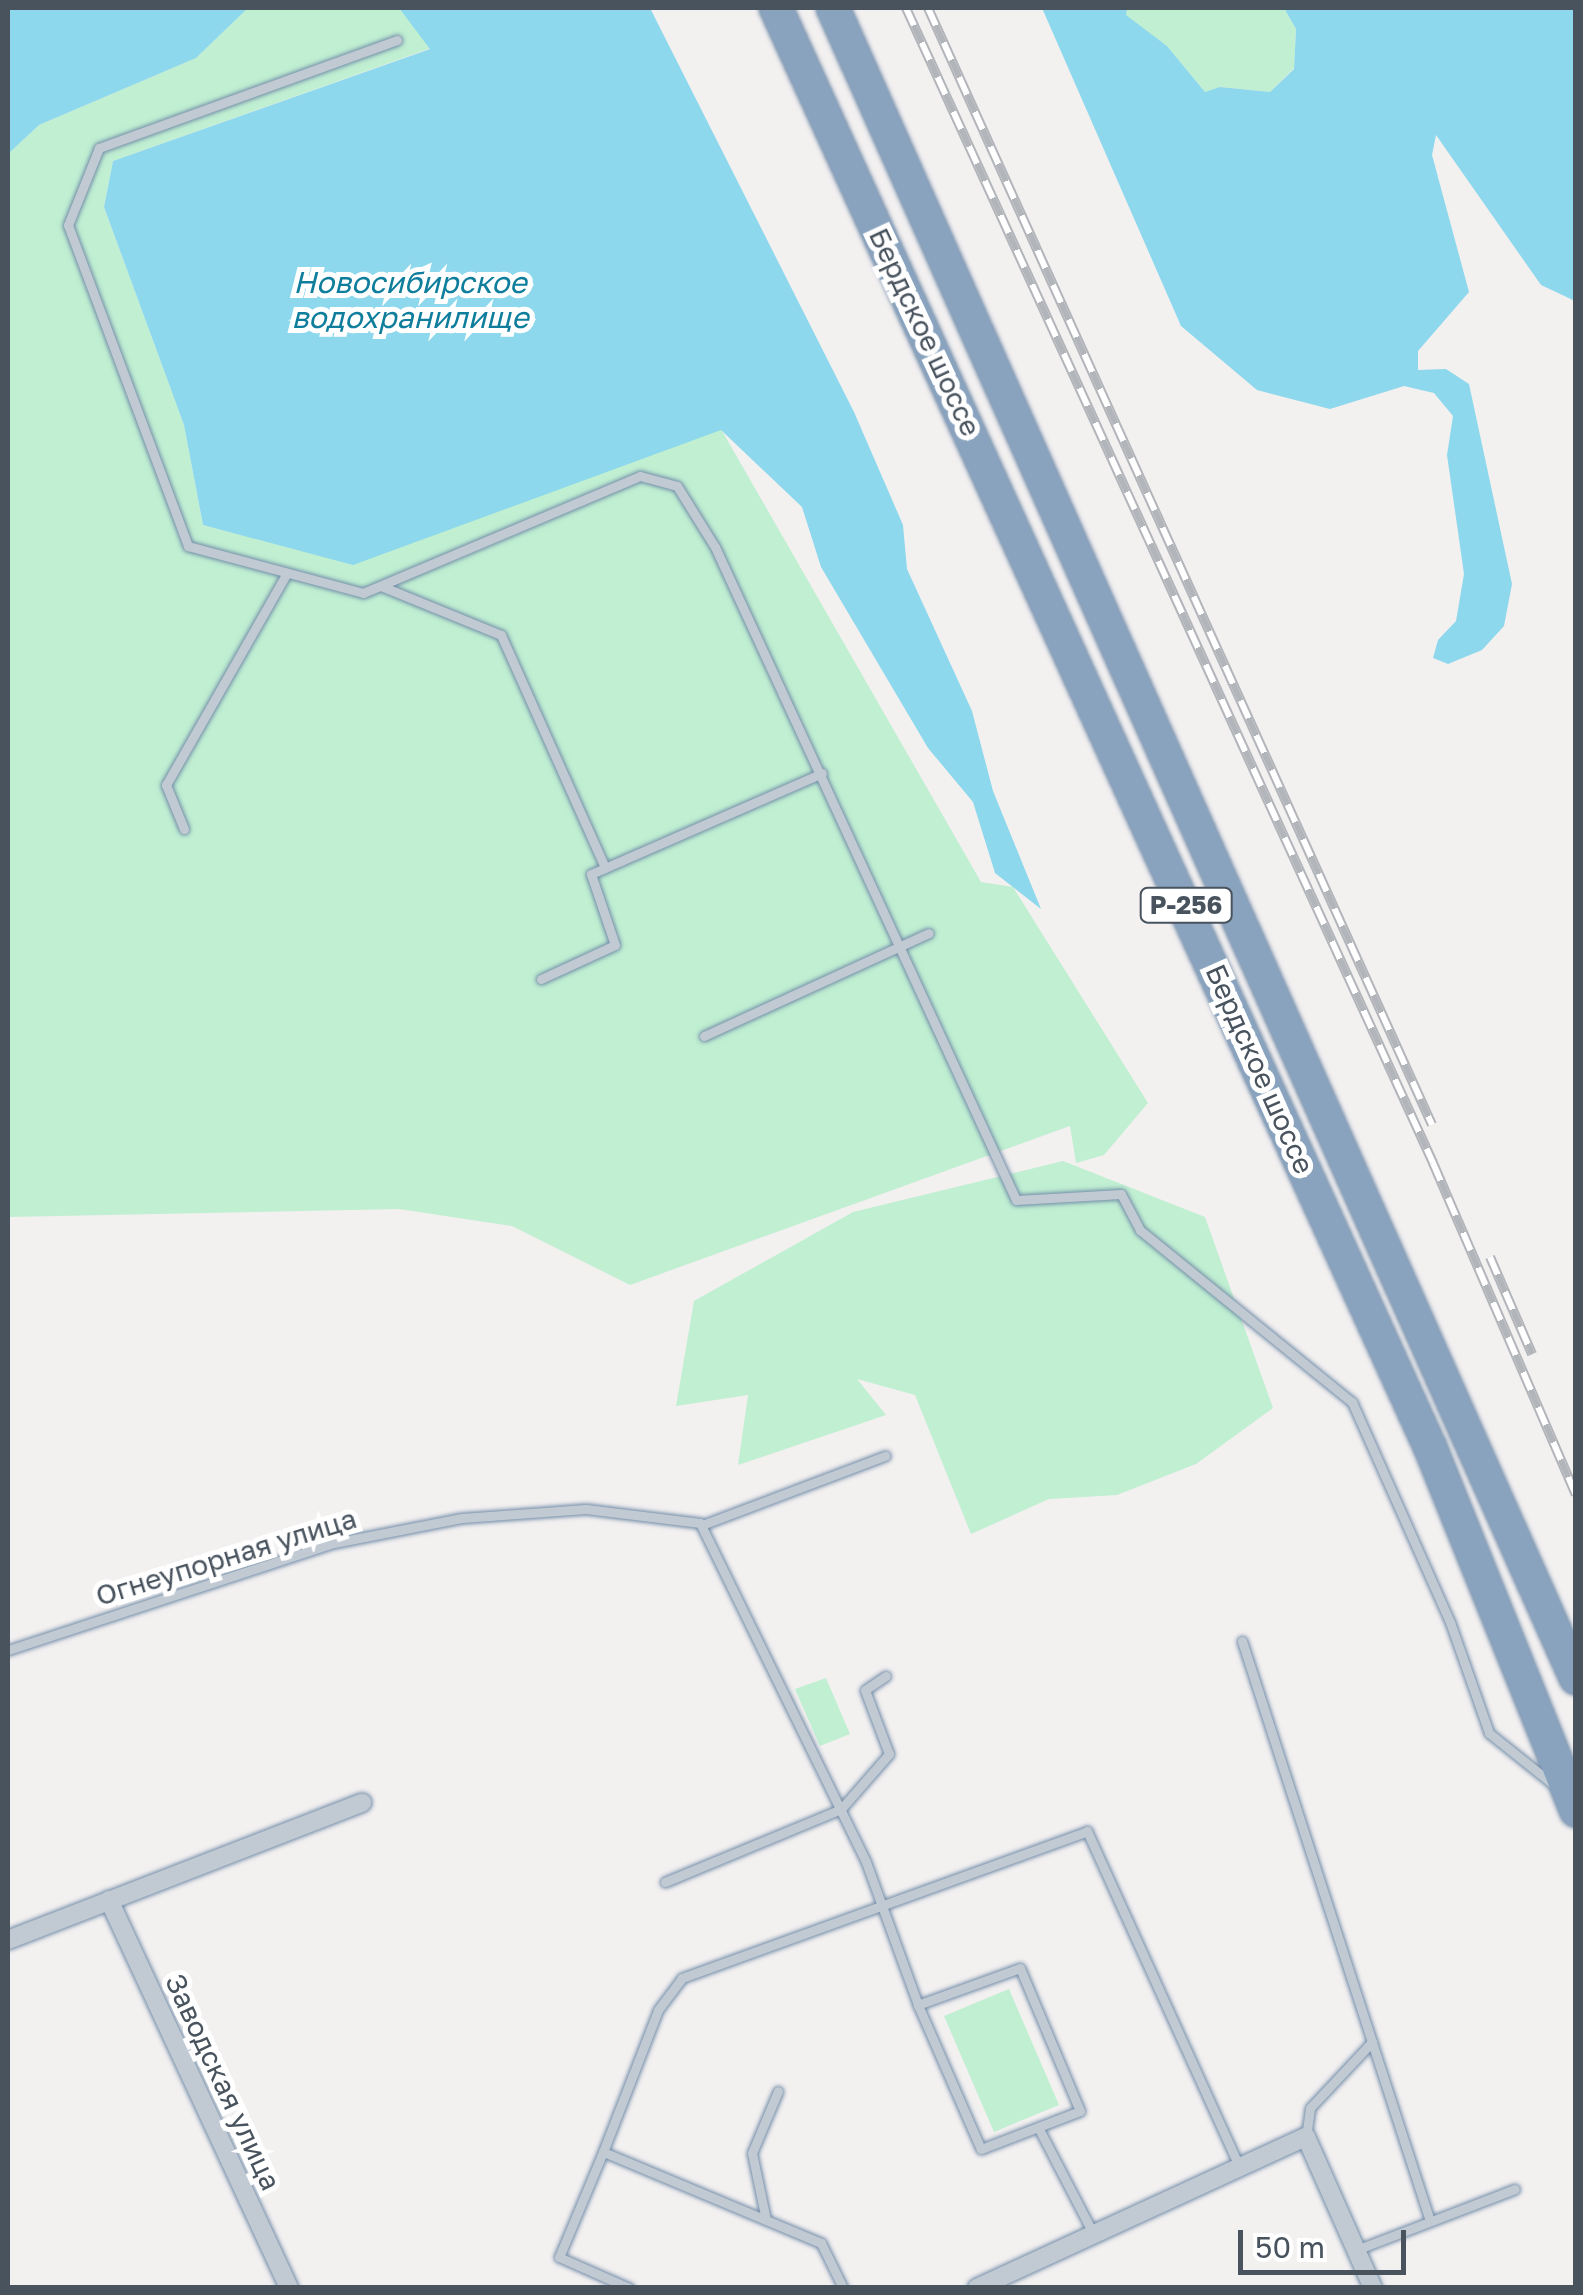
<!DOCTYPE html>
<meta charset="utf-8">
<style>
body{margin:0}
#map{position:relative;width:1583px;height:2295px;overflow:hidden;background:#f3f0f0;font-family:"Golos Text",sans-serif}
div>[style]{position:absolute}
.green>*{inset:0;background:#c0efd2}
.water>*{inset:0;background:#8dd8ec}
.roads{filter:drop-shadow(0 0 2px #748eaa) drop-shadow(0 0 2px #748eaa)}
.lane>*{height:9px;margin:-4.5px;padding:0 4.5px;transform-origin:4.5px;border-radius:4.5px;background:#c1cad2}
.street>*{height:18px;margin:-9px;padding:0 9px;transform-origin:9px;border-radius:9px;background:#c1cad2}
.highway>*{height:32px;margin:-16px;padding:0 16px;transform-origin:16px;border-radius:16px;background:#89a3be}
.rail>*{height:10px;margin-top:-5px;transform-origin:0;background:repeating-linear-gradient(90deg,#fff 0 19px,#b2b5ba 0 38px);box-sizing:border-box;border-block:2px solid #b2b5ba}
span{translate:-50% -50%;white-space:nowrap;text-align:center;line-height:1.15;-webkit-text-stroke:10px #fff;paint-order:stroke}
.shield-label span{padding:2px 8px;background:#fff;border:2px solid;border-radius:8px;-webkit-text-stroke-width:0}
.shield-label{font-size:25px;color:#48535e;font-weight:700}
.street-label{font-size:28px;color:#48535e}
.water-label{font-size:30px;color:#0e7e9c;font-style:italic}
.frame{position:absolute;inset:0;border:10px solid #48535e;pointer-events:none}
.scale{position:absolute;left:1238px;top:2230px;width:168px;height:45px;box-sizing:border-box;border:5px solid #48535e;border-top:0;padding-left:12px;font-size:30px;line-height:35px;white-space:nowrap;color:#48535e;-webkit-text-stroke:8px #fff;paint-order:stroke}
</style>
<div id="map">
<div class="green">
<div style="clip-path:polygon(248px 8px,399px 8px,431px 48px,113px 161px,104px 207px,184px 425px,203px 525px,353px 564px,721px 429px,981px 882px,1013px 887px,1148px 1103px,1104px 1155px,1076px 1163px,1070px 1126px,630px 1285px,512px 1226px,399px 1209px,8px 1217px,8px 154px,39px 125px,196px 58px)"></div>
<div style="clip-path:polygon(1127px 8px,1284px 8px,1296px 29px,1294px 68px,1270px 92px,1221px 87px,1205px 92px,1167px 46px,1125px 15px)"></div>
<div style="clip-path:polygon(1063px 1161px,1205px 1217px,1273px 1408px,1196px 1464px,1117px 1495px,1049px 1499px,971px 1534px,915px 1395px,857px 1379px,886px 1415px,738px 1465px,748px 1395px,676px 1406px,694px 1301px,853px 1212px)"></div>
<div style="clip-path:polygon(826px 1678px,850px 1734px,820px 1746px,795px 1689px)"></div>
<div style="clip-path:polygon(1009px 1989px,1059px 2105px,994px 2132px,944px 2016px)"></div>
</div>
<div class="water">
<div style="clip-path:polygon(8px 8px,248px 8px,196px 58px,39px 125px,8px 154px)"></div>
<div style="clip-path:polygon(399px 8px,650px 8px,854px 412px,903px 525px,907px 569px,972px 711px,993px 791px,1041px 909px,995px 873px,973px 802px,928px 748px,821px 567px,802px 507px,721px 430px,353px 565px,203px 525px,184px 425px,104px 207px,113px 161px,430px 49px)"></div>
<div style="clip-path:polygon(1042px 8px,1127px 8px,1126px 15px,1167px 46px,1205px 92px,1220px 87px,1270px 92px,1294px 69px,1296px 29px,1284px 8px,1575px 8px,1575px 301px,1541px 285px,1436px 135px,1432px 155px,1469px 292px,1418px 351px,1418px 370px,1446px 369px,1469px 384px,1512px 584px,1504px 626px,1482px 650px,1448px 664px,1433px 658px,1438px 640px,1456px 621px,1464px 574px,1447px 455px,1453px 416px,1434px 393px,1404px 386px,1330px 409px,1257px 390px,1181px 326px)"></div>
</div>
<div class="roads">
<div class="lane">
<div style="left:397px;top:40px;width:317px;rotate:160.1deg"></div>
<div style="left:99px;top:148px;width:83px;rotate:111.9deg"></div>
<div style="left:68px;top:225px;width:343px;rotate:69.5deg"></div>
<div style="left:188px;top:546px;width:181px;rotate:15deg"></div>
<div style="left:363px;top:593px;width:301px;rotate:-22.9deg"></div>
<div style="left:640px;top:476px;width:38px;rotate:15deg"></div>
<div style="left:677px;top:486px;width:72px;rotate:58.1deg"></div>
<div style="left:715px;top:547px;width:719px;rotate:65.25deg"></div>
<div style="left:1016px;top:1200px;width:105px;rotate:-3.3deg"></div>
<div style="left:1121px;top:1194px;width:41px;rotate:62.2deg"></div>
<div style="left:1140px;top:1230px;width:273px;rotate:39.1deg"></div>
<div style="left:1352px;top:1402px;width:241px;rotate:66deg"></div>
<div style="left:1450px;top:1622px;width:118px;rotate:70.6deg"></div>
<div style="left:1489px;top:1733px;width:82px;rotate:38.6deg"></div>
<div style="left:381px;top:586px;width:130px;rotate:22.2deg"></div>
<div style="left:501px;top:635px;width:255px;rotate:65.9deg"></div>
<div style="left:184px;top:829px;width:48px;rotate:-112.2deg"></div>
<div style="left:166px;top:785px;width:244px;rotate:-60.3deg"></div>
<div style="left:541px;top:979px;width:81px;rotate:-24.7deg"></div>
<div style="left:615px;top:945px;width:75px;rotate:-108.7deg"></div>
<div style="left:591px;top:874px;width:252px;rotate:-23.6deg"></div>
<div style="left:704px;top:1036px;width:247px;rotate:-24.6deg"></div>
<div style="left:702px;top:1525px;width:196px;rotate:-20.7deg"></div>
<div style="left:1242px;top:1641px;width:607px;rotate:72.04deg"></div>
<div style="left:8px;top:1650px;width:343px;rotate:-18.2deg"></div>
<div style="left:334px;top:1543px;width:130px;rotate:-11.1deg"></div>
<div style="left:462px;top:1518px;width:124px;rotate:-4.2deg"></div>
<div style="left:586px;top:1509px;width:115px;rotate:7deg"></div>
<div style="left:700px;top:1523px;width:377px;rotate:63.9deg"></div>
<div style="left:866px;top:1862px;width:152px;rotate:70deg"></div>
<div style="left:918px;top:2005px;width:157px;rotate:66.4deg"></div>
<div style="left:981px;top:2149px;width:106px;rotate:-21deg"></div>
<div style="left:1080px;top:2111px;width:155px;rotate:-112.8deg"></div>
<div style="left:1020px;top:1968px;width:109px;rotate:160.1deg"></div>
<div style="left:665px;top:1882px;width:191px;rotate:-22.5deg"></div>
<div style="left:841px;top:1809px;width:73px;rotate:-48.9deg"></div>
<div style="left:889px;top:1754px;width:68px;rotate:-110.6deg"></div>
<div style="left:865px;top:1690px;width:25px;rotate:-34deg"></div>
<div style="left:1038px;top:2127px;width:117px;rotate:62.6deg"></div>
<div style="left:1306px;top:2137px;width:29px;rotate:-82deg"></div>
<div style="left:1310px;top:2108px;width:91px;rotate:-46.8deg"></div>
<div style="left:603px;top:2152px;width:114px;rotate:112.7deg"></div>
<div style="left:559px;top:2257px;width:77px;rotate:23.9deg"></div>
<div style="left:766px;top:2220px;width:68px;rotate:-101.8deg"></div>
<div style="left:752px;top:2153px;width:67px;rotate:-67.2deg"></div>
<div style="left:1356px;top:2250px;width:170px;rotate:-21deg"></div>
<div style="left:843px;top:2288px;width:50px;rotate:-116.1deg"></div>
<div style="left:821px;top:2243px;width:236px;rotate:-157.3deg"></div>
<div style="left:603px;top:2152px;width:152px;rotate:-68.8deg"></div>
<div style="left:658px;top:2010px;width:40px;rotate:-53deg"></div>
<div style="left:682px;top:1978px;width:431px;rotate:-19.9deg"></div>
<div style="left:1087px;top:1831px;width:368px;rotate:65.6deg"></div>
</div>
<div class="street">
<div style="left:109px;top:1900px;width:428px;rotate:65.1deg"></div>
<div style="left:8px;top:1940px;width:380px;rotate:-21.2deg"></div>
<div style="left:977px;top:2288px;width:362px;rotate:-24.7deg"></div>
<div style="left:1306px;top:2137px;width:165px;rotate:66.1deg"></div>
</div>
<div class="highway">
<div style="left:776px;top:8px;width:1581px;rotate:65.56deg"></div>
<div style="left:1430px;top:1447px;width:392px;rotate:68.1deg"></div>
<div style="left:833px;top:8px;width:1828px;rotate:66.02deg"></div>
</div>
</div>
<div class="rail">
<div style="left:906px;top:8px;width:1270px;rotate:65.47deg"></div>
<div style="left:1433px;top:1163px;width:361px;rotate:66.7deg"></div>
<div style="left:928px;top:8px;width:1225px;rotate:65.71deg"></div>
<div style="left:1490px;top:1257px;width:106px;rotate:66.6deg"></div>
</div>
<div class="shield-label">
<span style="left:1186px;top:905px">Р-256</span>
</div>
<div class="street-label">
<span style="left:925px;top:332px;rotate:65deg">Бердское шоссе</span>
<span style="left:1260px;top:1069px;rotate:66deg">Бердское шоссе</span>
<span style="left:226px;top:1557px;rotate:-17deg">Огнеупорная улица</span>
<span style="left:223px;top:2082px;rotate:65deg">Заводская улица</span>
</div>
<div class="water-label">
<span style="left:410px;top:299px">Новосибирское<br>водохранилище</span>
</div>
<div class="frame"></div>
<div class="scale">50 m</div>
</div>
